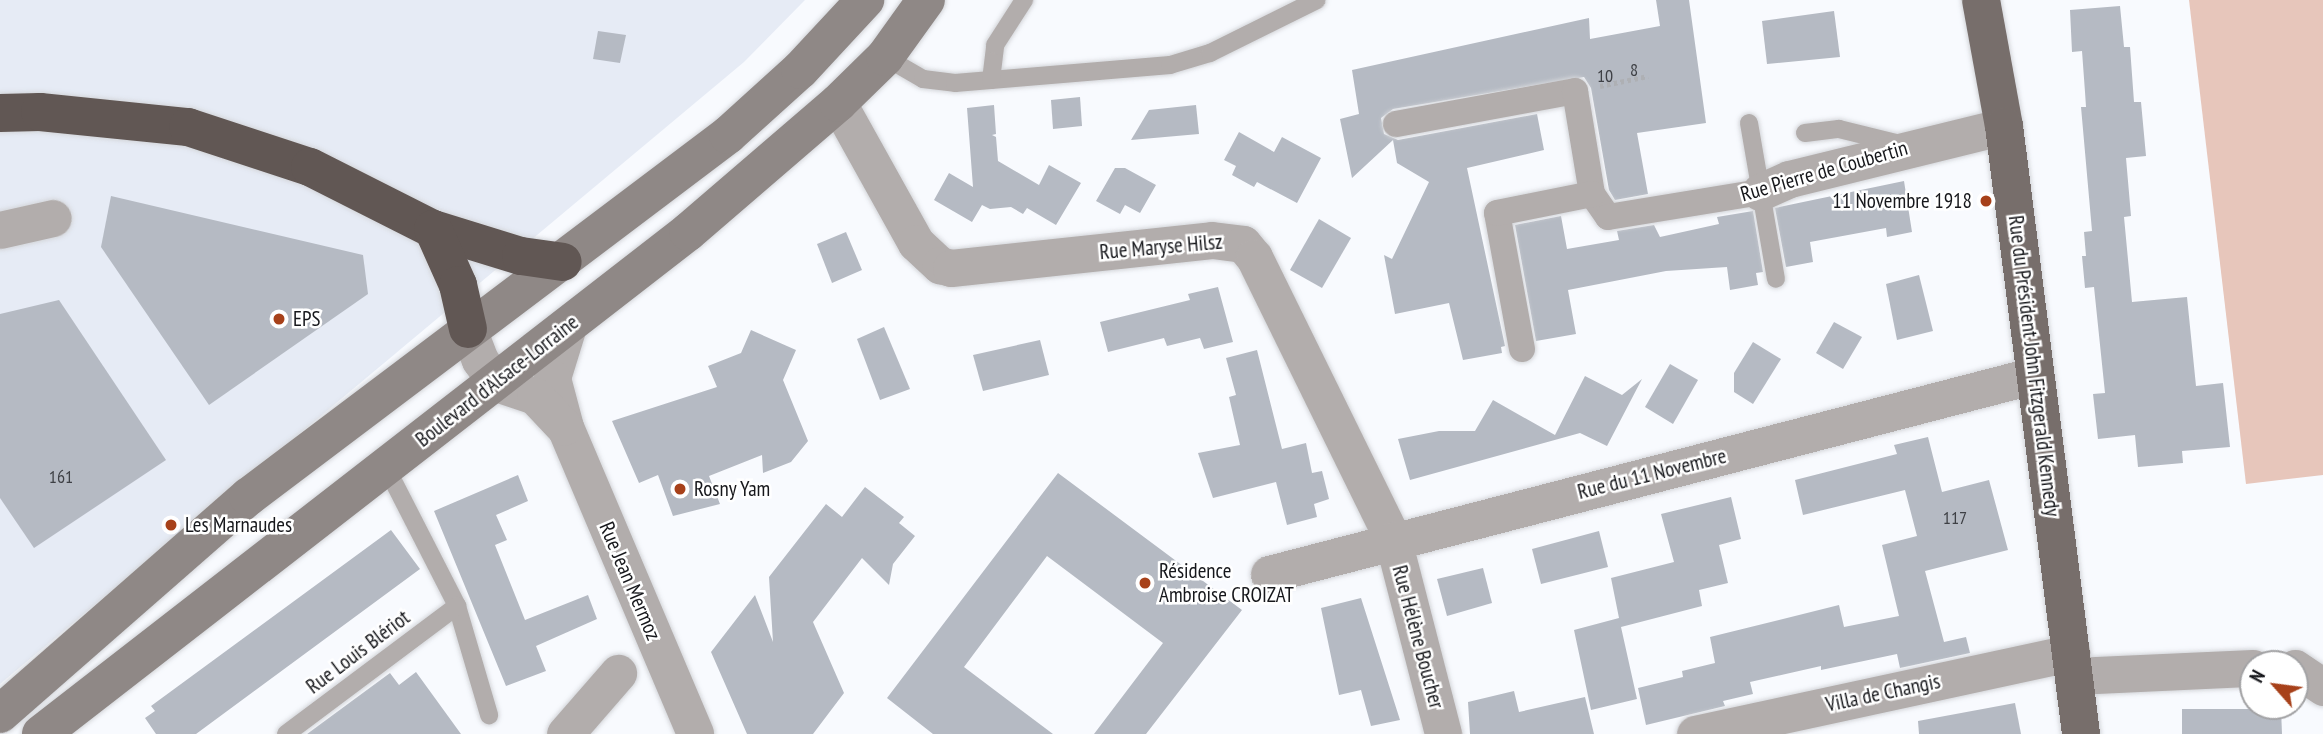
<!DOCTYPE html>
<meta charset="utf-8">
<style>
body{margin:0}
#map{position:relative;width:2323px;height:734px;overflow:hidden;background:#f8fafe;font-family:"PT Sans Narrow",sans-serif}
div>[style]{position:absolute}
.built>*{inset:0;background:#e6ebf5}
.green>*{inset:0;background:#e7c6bb}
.building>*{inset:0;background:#b5bac3}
.path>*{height:4.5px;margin-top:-2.25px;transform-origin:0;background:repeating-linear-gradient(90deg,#aeb0b4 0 3.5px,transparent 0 7px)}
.roads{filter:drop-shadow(0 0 2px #d4d6da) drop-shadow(0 0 2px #d4d6da)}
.service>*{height:18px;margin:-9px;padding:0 9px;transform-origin:9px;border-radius:9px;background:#b2adac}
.pedestrian>*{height:26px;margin:-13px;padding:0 13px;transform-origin:13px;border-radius:13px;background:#b2adac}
.minor>*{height:37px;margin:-18.5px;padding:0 18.5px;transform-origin:18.5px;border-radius:18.5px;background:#b2adac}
.secondary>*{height:38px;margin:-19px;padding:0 19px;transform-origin:19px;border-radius:19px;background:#8f8886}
.primary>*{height:38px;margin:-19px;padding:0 19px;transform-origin:19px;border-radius:19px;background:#776e6b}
.motorway>*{height:38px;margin:-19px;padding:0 19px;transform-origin:19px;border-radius:19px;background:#615754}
.dots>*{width:19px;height:19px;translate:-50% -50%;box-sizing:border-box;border:4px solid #fff;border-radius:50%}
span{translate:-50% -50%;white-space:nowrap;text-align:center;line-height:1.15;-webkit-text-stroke:5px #fff;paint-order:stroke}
.number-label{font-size:18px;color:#3e4045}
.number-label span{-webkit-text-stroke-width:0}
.street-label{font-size:21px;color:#16171b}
.poi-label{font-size:21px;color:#16171b}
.right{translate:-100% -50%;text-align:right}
.left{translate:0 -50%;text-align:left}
.north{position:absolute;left:2239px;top:650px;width:70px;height:70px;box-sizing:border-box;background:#fff;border:2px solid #a2a2a4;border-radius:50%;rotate:298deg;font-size:19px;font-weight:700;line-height:28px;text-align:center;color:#16171b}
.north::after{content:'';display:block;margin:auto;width:24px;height:32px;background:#a7411a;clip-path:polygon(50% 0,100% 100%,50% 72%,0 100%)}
</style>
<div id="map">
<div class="built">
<div style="clip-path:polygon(0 0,805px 0,744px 62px,0 684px)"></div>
</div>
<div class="green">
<div style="clip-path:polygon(2189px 0,2323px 0,2323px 475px,2246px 484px)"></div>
</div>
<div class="building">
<div style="clip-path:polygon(1656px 0,1689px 0,1706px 123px,1637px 133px,1648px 194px,1615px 200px,1609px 190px,1591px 88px,1584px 77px,1393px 109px,1381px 118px,1384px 134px,1398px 140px,1537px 114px,1544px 150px,1467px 168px,1505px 346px,1501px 347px,1502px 353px,1463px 360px,1449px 303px,1395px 314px,1384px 255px,1392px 259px,1429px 182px,1397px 163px,1393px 140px,1352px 178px,1340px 119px,1359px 114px,1352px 70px,1589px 18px,1590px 39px,1660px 26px)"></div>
<div style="clip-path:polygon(2120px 6px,2124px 47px,2130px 47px,2134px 102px,2141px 102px,2146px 156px,2126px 158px,2131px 216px,2124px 217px,2132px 302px,2187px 297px,2196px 386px,2223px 383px,2230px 447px,2182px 451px,2183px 463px,2138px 467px,2135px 435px,2098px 439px,2093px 394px,2105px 393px,2094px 287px,2085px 288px,2082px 256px,2086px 256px,2084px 232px,2092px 231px,2081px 107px,2086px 107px,2085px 92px,2082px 51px,2072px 52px,2070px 10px)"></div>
<div style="clip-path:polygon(1834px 11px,1840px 57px,1767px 64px,1762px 21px)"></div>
<div style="clip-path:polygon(598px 31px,626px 35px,620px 63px,593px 59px)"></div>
<div style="clip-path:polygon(1080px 97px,1082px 126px,1053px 129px,1051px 100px)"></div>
<div style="clip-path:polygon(994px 105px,996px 134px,992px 135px,996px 137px,998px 161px,1039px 185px,1049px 165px,1081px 183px,1056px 225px,1027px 208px,1023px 214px,1011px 207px,990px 209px,982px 205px,972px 222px,934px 200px,949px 173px,973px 187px,967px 108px)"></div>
<div style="clip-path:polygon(1196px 105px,1199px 134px,1131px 140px,1149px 110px)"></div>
<div style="clip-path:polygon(1239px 132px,1274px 152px,1282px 137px,1321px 158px,1297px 203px,1257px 182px,1254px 187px,1232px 175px,1236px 166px,1224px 160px)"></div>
<div style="clip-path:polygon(1115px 168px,1125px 168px,1156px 185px,1140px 213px,1125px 205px,1120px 214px,1096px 201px)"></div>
<div style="clip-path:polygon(1904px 181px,1912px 232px,1887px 237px,1886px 228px,1810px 242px,1813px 262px,1786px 267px,1775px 208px)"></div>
<div style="clip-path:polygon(111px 196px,363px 255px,368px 294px,209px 405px,101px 247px)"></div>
<div style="clip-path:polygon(1753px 211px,1763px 272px,1756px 273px,1758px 285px,1730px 290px,1727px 267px,1666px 271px,1568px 290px,1576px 334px,1536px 341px,1515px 225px,1561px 216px,1567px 249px,1619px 240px,1617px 231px,1654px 225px,1660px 237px,1719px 224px,1717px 217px)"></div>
<div style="clip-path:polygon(1319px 219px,1351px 238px,1322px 288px,1290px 270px)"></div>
<div style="clip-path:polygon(846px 232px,862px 270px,832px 283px,817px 244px)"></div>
<div style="clip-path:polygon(1919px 275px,1933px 331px,1897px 340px,1886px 284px)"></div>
<div style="clip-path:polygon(1218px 287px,1233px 342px,1204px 349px,1200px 338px,1167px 346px,1164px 338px,1108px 352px,1100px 322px,1190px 300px,1188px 294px)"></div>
<div style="clip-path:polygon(59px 300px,166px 460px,34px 548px,0 498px,0 314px)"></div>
<div style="clip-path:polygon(1834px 322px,1862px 337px,1843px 369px,1816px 353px)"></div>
<div style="clip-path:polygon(884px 327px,910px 389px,880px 400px,857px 339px)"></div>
<div style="clip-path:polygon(751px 330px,796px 350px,783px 380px,808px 441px,791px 462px,763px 473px,762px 455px,709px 476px,720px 504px,673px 516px,658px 475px,639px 483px,612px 421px,717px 387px,708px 366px,741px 353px)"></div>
<div style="clip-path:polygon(1040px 340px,1049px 375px,983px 391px,973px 355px)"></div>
<div style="clip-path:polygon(1753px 342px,1781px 359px,1753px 404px,1734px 392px,1734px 373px)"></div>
<div style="clip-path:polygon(1257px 350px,1282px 449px,1306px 443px,1312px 473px,1322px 471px,1329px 499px,1314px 504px,1317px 517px,1287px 525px,1276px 482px,1213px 498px,1198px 453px,1240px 445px,1229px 397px,1236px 395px,1226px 358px)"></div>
<div style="clip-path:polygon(1670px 364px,1698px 380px,1673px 424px,1645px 407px)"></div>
<div style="clip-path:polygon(1585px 376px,1622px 395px,1642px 379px,1607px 446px,1580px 433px,1410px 480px,1398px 439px,1439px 431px,1475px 431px,1493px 400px,1555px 435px)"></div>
<div style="clip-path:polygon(1928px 437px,1942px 492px,1989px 480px,2008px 550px,1925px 571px,1944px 642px,1966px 637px,1970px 653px,1900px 668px,1897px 654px,1821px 670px,1821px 666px,1750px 682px,1753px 694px,1723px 701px,1725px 706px,1646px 725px,1638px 688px,1683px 677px,1682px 671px,1715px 663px,1710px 637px,1839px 605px,1844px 627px,1899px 616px,1882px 545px,1917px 536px,1905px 490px,1803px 515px,1795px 480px,1897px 454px,1894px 445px)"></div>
<div style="clip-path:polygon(1058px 473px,1242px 610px,1146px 734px,1094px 734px,1163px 643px,1047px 556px,964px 667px,1053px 734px,933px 734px,887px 698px)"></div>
<div style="clip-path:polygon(518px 475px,528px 501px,496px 515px,507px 540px,495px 545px,525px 620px,588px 595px,597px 619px,536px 646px,546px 671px,506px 686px,434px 511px)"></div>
<div style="clip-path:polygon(865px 487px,904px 517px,899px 523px,915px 536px,893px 564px,889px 585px,862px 558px,813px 622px,844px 693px,813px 734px,747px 734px,711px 652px,755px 595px,773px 642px,769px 577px,826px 504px,842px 517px)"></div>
<div style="clip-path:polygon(1731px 497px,1741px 539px,1719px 545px,1728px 583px,1699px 590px,1702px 606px,1621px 627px,1637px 699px,1591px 710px,1574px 630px,1619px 618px,1611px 578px,1674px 562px,1661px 514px)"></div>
<div style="clip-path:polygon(391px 530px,420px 569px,196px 734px,156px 734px,145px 718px,155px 711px,151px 706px)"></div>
<div style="clip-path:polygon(1599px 531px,1608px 567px,1541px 584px,1532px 549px)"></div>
<div style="clip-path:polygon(1483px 568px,1492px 603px,1447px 616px,1437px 579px)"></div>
<div style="clip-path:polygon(1361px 598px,1400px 720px,1371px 726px,1361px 690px,1339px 695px,1321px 608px)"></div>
<div style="clip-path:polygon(416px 672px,461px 734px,307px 734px,390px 673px,399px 685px)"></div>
<div style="clip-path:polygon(1514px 691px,1519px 712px,1585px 697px,1594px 734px,1470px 734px,1468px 702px)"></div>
<div style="clip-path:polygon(2015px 703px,2021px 734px,1919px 734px,1918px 721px)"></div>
<div style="clip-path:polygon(2182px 709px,2281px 709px,2282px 734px,2182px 734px)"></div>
</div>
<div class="path">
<div style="left:1600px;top:86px;width:49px;rotate:-11.8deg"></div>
</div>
<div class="roads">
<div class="service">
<div style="left:885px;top:57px;width:44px;rotate:30.1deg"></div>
<div style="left:923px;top:79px;width:32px;rotate:7deg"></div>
<div style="left:955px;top:83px;width:216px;rotate:-4.8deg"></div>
<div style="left:1170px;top:65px;width:42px;rotate:-16.7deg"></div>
<div style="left:1210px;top:53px;width:119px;rotate:-26.4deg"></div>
<div style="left:991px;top:80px;width:35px;rotate:-83deg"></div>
<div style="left:995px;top:45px;width:54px;rotate:-57.2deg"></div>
<div style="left:1749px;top:123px;width:158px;rotate:80.2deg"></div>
<div style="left:1805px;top:133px;width:34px;rotate:-7deg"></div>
<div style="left:1839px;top:129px;width:67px;rotate:13.8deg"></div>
<div style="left:386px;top:467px;width:156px;rotate:62.9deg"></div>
<div style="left:457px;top:606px;width:114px;rotate:73.6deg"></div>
<div style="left:286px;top:734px;width:214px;rotate:-36.8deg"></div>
</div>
<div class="pedestrian">
<div style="left:1396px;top:124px;width:182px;rotate:-10.4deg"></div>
<div style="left:1575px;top:91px;width:104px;rotate:80.6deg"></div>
<div style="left:1592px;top:194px;width:28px;rotate:55deg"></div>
<div style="left:1608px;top:217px;width:154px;rotate:-9.3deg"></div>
<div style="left:1522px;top:349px;width:138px;rotate:-100.4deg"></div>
<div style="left:1497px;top:213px;width:97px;rotate:-11.3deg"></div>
</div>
<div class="minor">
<div style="left:838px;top:103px;width:160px;rotate:60.9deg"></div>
<div style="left:916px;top:243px;width:33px;rotate:43deg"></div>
<div style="left:940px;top:265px;width:11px;rotate:15deg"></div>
<div style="left:951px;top:268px;width:262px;rotate:-6.1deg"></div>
<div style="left:1212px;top:240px;width:31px;rotate:7deg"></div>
<div style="left:1243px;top:244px;width:17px;rotate:50deg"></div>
<div style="left:1254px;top:257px;width:315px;rotate:63.8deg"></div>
<div style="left:1393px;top:540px;width:200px;rotate:75.5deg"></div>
<div style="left:1760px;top:192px;width:32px;rotate:-24deg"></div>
<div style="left:1789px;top:179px;width:221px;rotate:-13.8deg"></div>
<div style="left:0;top:230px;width:54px;rotate:-12.8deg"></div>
<div style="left:568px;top:326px;width:54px;rotate:107.1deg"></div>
<div style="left:552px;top:378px;width:51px;rotate:75.1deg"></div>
<div style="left:565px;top:427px;width:333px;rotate:67deg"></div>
<div style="left:468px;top:329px;width:33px;rotate:69deg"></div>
<div style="left:480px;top:360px;width:28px;rotate:55deg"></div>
<div style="left:496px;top:383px;width:41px;rotate:18.4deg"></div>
<div style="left:535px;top:396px;width:42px;rotate:46.9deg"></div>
<div style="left:1269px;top:574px;width:791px;rotate:-14.56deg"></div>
<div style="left:2295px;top:668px;width:34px;rotate:34deg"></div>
<div style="left:2074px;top:676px;width:179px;rotate:-2.6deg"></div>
<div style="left:565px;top:734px;width:81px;rotate:-49deg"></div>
<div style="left:1695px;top:734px;width:385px;rotate:-12.2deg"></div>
</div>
<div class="secondary">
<div style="left:0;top:714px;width:330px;rotate:-41.2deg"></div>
<div style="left:248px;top:497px;width:601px;rotate:-37.02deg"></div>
<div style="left:728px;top:135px;width:97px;rotate:-42.1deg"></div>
<div style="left:800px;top:70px;width:96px;rotate:-47.1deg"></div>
<div style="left:41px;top:734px;width:819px;rotate:-37.81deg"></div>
<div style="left:688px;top:232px;width:198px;rotate:-40.7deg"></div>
<div style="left:838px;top:103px;width:66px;rotate:-44.4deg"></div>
<div style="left:885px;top:57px;width:70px;rotate:-54.3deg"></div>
</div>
<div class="primary">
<div style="left:1981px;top:0;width:128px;rotate:79.7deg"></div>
<div style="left:2004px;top:126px;width:613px;rotate:82.78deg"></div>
</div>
<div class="motorway">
<div style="left:0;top:113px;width:40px;rotate:-1.4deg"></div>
<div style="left:40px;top:112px;width:149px;rotate:5.8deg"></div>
<div style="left:188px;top:127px;width:128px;rotate:18.2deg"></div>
<div style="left:310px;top:167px;width:138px;rotate:26.8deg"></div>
<div style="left:433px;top:229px;width:92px;rotate:17.1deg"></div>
<div style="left:521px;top:256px;width:42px;rotate:8.1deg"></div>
<div style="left:433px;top:229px;width:61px;rotate:65.9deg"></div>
<div style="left:458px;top:285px;width:45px;rotate:77.2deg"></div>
</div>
</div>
<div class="dots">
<div style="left:1986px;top:201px;background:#a7411a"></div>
<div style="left:279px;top:319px;background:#a7411a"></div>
<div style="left:680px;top:489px;background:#a7411a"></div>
<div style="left:171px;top:525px;background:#a7411a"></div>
<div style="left:1145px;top:583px;background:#a7411a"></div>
</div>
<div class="number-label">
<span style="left:1634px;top:70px">8</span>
<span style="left:1605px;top:76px">10</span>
<span style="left:61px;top:477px">161</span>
<span style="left:1955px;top:518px">117</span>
</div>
<div class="street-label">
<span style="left:1824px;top:171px;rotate:-16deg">Rue Pierre de Coubertin</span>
<span style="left:1161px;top:247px;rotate:-5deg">Rue Maryse Hilsz</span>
<span style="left:2034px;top:366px;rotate:83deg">Rue du Président John Fitzgerald Kennedy</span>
<span style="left:497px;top:381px;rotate:-38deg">Boulevard d'Alsace-Lorraine</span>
<span style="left:1652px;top:474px;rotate:-14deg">Rue du 11 Novembre</span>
<span style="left:630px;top:581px;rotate:67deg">Rue Jean Mermoz</span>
<span style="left:1418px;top:637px;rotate:75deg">Rue Hélène Boucher</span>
<span style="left:358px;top:652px;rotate:-37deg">Rue Louis Blériot</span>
<span style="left:1883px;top:693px;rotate:-12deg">Villa de Changis</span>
</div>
<div class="poi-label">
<span class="right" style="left:1972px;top:201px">11 Novembre 1918</span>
<span class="left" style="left:293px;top:319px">EPS</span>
<span class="left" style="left:694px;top:489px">Rosny Yam</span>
<span class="left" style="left:185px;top:525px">Les Marnaudes</span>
<span class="left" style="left:1159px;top:583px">Résidence<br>Ambroise CROIZAT</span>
</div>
<div class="north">N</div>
</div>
